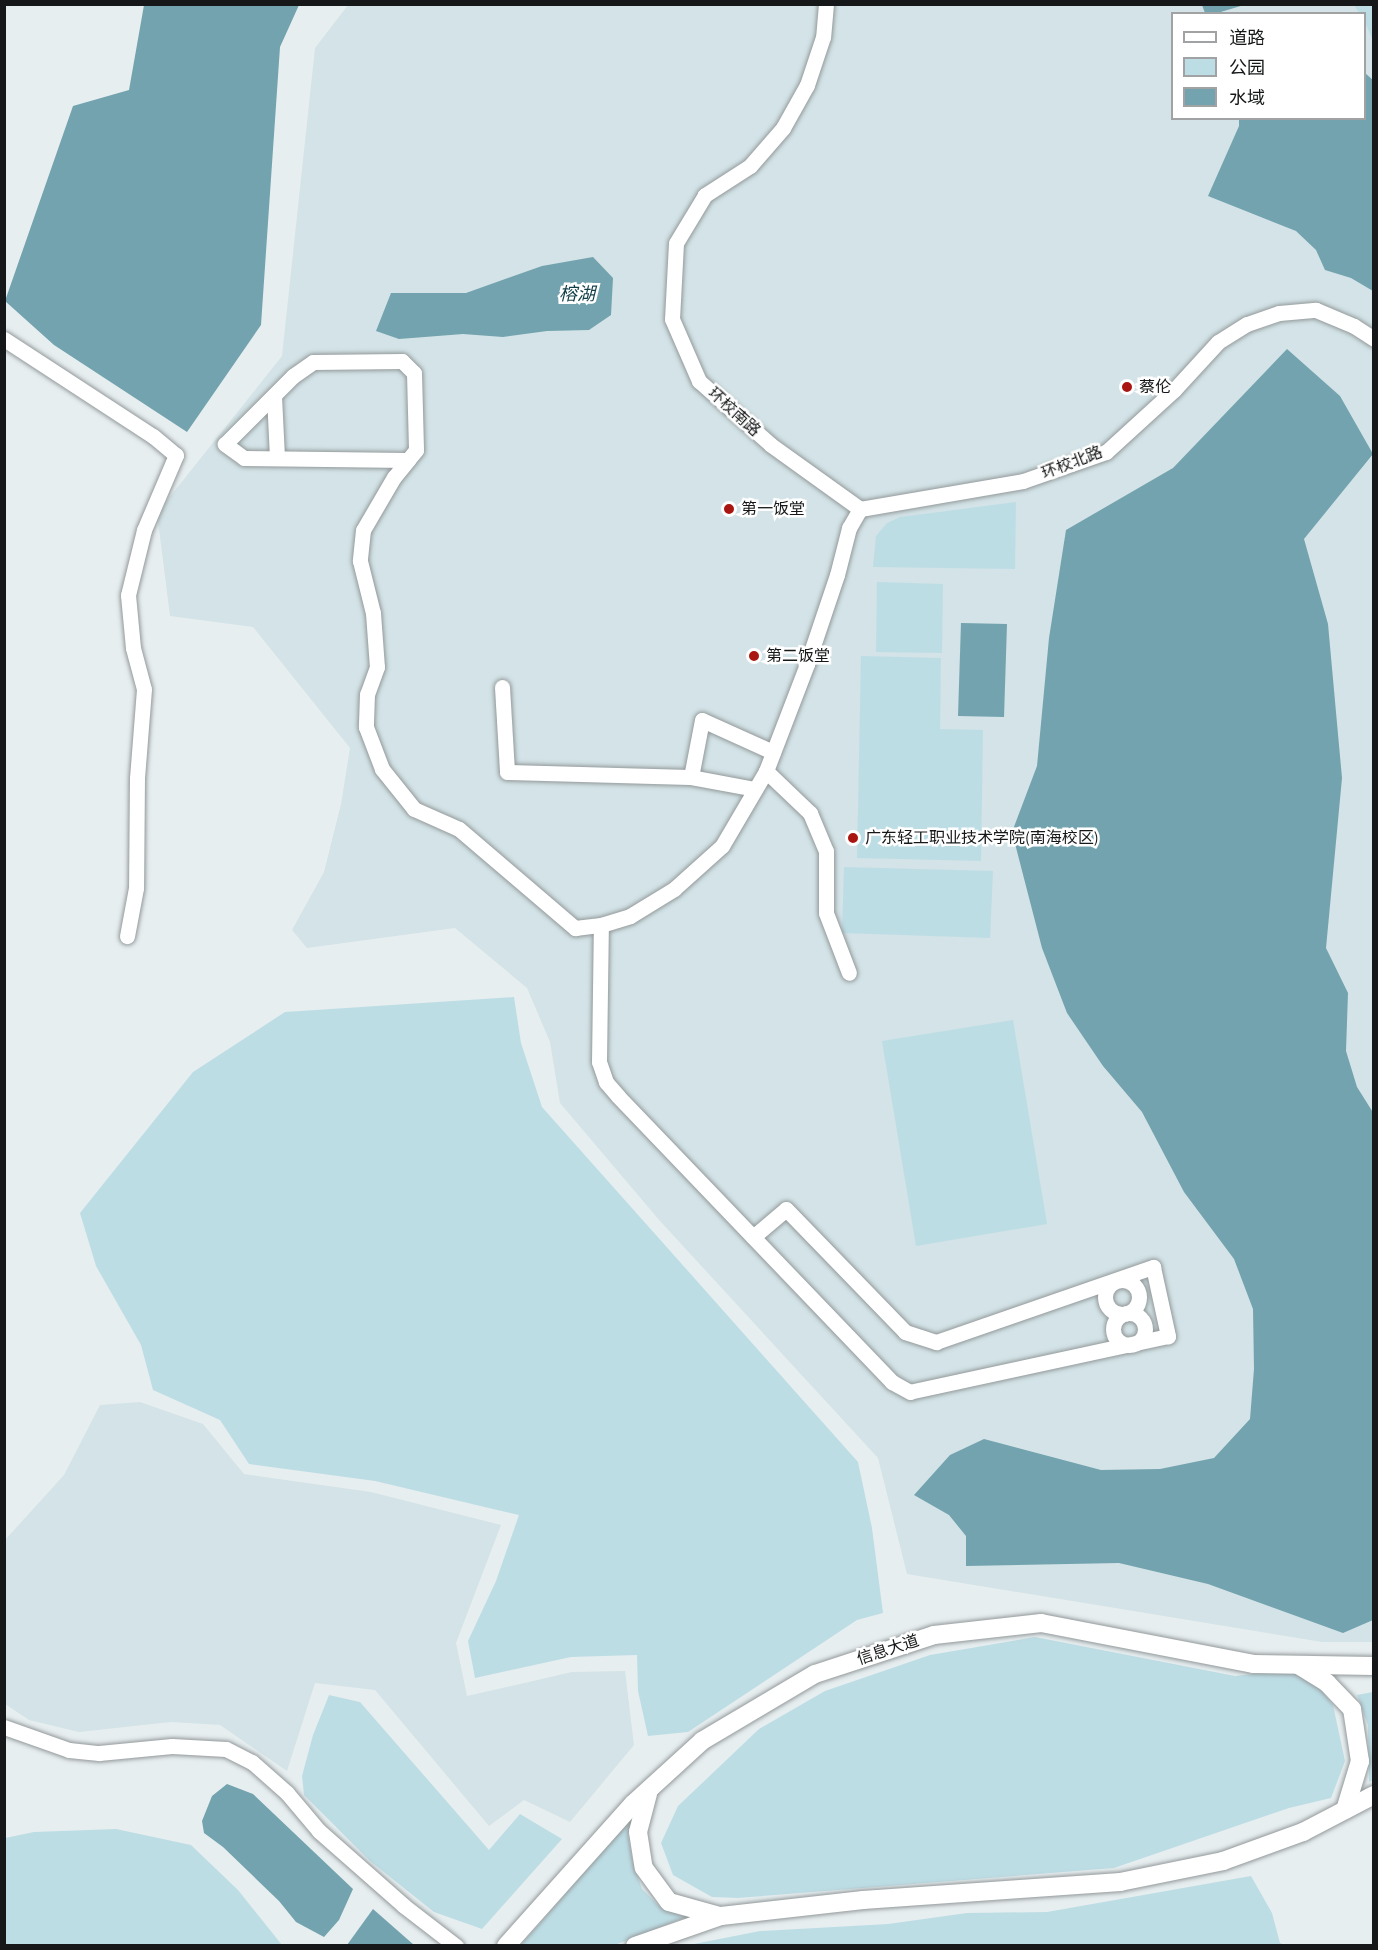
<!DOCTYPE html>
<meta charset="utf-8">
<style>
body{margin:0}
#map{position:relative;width:1378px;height:1950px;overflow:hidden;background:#e7eef0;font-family:"Source Sans 3","Noto Sans SC",sans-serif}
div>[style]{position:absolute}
.built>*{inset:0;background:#d3e3e7}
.green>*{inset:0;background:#bddde5}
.water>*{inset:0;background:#72a3ae}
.roads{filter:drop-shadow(0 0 2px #93999a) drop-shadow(0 0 2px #93999a)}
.minor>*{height:15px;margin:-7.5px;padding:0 7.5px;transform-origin:7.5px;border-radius:7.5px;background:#fff}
.minor>.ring{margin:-7.5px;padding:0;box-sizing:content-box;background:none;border:15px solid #fff;border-radius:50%}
.major>*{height:18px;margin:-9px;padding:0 9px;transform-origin:9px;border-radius:9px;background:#fff}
.dots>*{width:16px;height:16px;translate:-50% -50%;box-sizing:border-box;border:3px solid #fff;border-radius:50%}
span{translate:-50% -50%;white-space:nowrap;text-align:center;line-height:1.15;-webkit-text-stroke:5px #fff;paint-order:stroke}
.poi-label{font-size:16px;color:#151718}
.left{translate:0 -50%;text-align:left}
.street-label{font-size:16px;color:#151718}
.water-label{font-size:18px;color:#103e47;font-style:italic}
.frame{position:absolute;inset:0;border:6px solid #151718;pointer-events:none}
.legend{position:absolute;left:1171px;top:12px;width:195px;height:108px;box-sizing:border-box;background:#fff;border:2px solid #a1a2a3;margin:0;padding:8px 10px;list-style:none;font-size:18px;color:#151718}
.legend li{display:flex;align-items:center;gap:12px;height:30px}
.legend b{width:30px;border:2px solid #a1a2a3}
</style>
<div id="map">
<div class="built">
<div style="clip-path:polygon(evenodd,348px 5px,1373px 5px,1373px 1642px,1322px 1642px,907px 1574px,878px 1458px,660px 1221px,560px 1103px,550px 1042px,527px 988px,455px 928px,307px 948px,292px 930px,324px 872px,341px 804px,350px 748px,253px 627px,170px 616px,157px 513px,282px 356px,315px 48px,348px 5px,1172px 14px,1364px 14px,1364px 118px,1172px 118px,1172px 14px)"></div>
<div style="clip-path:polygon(140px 1402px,203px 1424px,244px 1474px,371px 1492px,501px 1525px,456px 1643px,467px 1696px,572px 1672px,625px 1671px,634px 1745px,570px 1822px,524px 1800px,489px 1826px,375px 1690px,315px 1683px,287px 1771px,220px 1725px,171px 1722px,79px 1732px,29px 1720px,5px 1704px,5px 1540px,64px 1475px,100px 1405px)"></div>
</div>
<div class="green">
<div style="clip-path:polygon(1354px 5px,1373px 5px,1373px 40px,1365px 23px,1364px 14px,1359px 13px)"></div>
<div style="clip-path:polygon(1016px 502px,1015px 569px,873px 567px,876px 536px,887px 523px,900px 517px)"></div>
<div style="clip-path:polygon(877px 582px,943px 584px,942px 653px,876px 652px)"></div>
<div style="clip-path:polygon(861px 656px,941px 658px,940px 729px,983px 730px,981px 861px,857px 858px)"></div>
<div style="clip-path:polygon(844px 867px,993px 871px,990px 938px,842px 933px)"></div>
<div style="clip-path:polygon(514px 997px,521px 1043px,542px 1107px,858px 1462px,872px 1528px,883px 1613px,857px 1620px,688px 1732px,648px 1736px,638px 1691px,637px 1655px,571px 1657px,475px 1678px,468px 1641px,496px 1581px,519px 1515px,375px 1481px,249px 1464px,220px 1420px,153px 1390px,141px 1345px,96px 1266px,80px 1213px,193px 1072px,285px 1012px)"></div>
<div style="clip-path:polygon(1013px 1020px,1047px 1224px,916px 1246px,882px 1041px)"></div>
<div style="clip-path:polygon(1035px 1637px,1235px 1676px,1304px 1668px,1333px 1705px,1345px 1761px,1331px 1798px,1289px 1808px,1114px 1868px,738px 1898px,712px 1897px,673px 1875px,661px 1843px,678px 1806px,759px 1729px,825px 1691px,930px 1655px)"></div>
<div style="clip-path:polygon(1373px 1692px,1373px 1780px,1369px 1782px,1368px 1725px,1357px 1695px)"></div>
<div style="clip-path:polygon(329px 1695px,360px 1702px,489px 1850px,520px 1814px,562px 1839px,482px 1929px,434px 1912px,370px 1861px,304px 1795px,302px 1776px,313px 1735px)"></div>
<div style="clip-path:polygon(631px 1819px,628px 1835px,633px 1863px,642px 1889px,659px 1906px,686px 1917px,615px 1945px,520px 1946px)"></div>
<div style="clip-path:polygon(116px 1829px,191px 1845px,238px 1890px,282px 1945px,5px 1945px,5px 1838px,34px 1832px)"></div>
<div style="clip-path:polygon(1251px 1876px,1272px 1913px,1280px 1943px,1285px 1945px,689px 1945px,760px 1931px,888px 1924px,967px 1913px,1047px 1912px)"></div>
</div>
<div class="water">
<div style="clip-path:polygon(144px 5px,299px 5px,280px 47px,261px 325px,187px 432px,54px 345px,5px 301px,73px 106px,129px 90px)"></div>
<div style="clip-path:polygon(1202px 5px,1202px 4px,1244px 5px,1214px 14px,1205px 13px)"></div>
<div style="clip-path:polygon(1365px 73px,1374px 81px,1373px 291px,1351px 278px,1325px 270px,1316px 250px,1296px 231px,1208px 196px,1239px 126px,1239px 119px,1364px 118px)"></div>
<div style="clip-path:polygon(593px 257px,613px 278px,611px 315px,589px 330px,547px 331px,503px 337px,463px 334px,399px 339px,376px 331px,391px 293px,466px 293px,542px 266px)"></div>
<div style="clip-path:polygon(1287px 349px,1340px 396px,1373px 454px,1304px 539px,1328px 624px,1342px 778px,1326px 948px,1348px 993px,1346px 1051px,1357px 1087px,1374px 1114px,1373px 1620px,1343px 1633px,1208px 1584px,1119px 1563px,966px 1566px,966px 1536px,949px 1515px,914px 1495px,950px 1455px,984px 1439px,1101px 1470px,1160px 1469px,1214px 1458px,1250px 1419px,1254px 1369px,1253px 1309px,1234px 1259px,1184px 1192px,1142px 1112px,1103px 1066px,1067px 1013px,1042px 948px,1012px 832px,1037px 766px,1049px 638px,1066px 530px,1173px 468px)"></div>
<div style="clip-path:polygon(961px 623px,1007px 624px,1004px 717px,958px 716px)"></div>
<div style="clip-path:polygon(227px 1784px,253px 1794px,353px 1889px,339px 1920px,324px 1937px,296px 1922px,279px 1901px,223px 1847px,204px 1833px,202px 1821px,212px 1796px)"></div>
<div style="clip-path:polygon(373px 1909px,414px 1945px,347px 1945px)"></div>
</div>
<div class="roads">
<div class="minor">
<div style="left:826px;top:4px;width:33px;rotate:95deg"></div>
<div style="left:823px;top:37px;width:51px;rotate:108.4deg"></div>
<div style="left:807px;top:85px;width:49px;rotate:119.2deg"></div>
<div style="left:783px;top:128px;width:50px;rotate:131deg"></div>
<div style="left:750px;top:166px;width:54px;rotate:147.2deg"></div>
<div style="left:705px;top:195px;width:56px;rotate:121.1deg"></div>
<div style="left:676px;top:243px;width:76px;rotate:93deg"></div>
<div style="left:672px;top:319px;width:68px;rotate:66.5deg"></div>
<div style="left:699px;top:381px;width:96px;rotate:41.6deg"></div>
<div style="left:771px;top:445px;width:110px;rotate:35.7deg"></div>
<div style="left:4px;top:339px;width:178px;rotate:33.1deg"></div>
<div style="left:153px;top:436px;width:30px;rotate:40deg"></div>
<div style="left:176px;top:455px;width:82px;rotate:113.1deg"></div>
<div style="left:144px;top:530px;width:67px;rotate:103.8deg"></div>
<div style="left:128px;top:595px;width:53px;rotate:84.6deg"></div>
<div style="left:133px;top:648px;width:42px;rotate:75deg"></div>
<div style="left:144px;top:689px;width:89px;rotate:94.5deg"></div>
<div style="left:137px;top:778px;width:110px;rotate:90.5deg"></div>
<div style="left:136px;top:888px;width:49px;rotate:100.6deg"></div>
<div style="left:274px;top:396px;width:62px;rotate:87.2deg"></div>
<div style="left:408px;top:460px;width:164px;rotate:-179.3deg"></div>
<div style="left:244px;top:458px;width:24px;rotate:-144deg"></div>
<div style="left:225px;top:444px;width:96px;rotate:-45deg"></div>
<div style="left:293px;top:376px;width:24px;rotate:-35deg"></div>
<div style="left:313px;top:362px;width:89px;rotate:-0.6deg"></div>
<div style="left:402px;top:361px;width:17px;rotate:45deg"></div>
<div style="left:414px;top:373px;width:77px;rotate:88.5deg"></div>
<div style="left:416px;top:450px;width:13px;rotate:129deg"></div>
<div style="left:408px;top:460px;width:22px;rotate:129deg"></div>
<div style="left:394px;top:477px;width:61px;rotate:120.3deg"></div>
<div style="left:363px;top:530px;width:31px;rotate:96deg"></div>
<div style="left:360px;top:561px;width:54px;rotate:76deg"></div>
<div style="left:373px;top:613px;width:54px;rotate:85.8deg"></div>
<div style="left:377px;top:667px;width:29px;rotate:110deg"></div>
<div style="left:367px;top:694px;width:33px;rotate:92deg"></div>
<div style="left:366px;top:727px;width:45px;rotate:69.1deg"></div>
<div style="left:382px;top:769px;width:51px;rotate:51.3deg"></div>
<div style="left:414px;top:809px;width:49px;rotate:24deg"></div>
<div style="left:459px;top:829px;width:153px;rotate:40.5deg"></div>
<div style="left:575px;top:928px;width:26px;rotate:-7deg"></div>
<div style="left:860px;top:509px;width:165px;rotate:-9.7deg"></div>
<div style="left:1023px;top:481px;width:88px;rotate:-19.3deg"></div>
<div style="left:1106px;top:452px;width:92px;rotate:-42.4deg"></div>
<div style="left:1174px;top:390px;width:65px;rotate:-47.5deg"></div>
<div style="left:1218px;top:342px;width:34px;rotate:-32deg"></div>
<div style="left:1247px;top:324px;width:34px;rotate:-19deg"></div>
<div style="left:1279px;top:313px;width:37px;rotate:-5deg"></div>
<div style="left:1316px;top:310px;width:41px;rotate:22.8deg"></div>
<div style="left:1354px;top:326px;width:24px;rotate:33deg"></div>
<div style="left:502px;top:687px;width:85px;rotate:86.6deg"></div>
<div style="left:507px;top:772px;width:184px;rotate:1.6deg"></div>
<div style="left:766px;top:771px;width:61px;rotate:43.7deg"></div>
<div style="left:810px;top:813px;width:41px;rotate:67.2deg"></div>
<div style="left:826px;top:851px;width:62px;rotate:90deg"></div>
<div style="left:826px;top:913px;width:64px;rotate:69deg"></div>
<div style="left:755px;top:789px;width:65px;rotate:-169.4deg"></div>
<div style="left:691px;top:777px;width:58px;rotate:-79.1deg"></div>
<div style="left:702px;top:720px;width:78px;rotate:24.3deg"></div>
<div style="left:753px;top:1237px;width:43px;rotate:-40.3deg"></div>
<div style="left:786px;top:1209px;width:171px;rotate:45.9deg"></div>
<div style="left:905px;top:1332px;width:33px;rotate:18deg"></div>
<div style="left:936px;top:1342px;width:230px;rotate:-19.1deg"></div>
<div style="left:1153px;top:1267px;width:71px;rotate:77.7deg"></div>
<div style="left:1168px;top:1336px;width:264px;rotate:167.8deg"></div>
<div style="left:910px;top:1392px;width:21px;rotate:-151deg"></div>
<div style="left:892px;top:1382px;width:396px;rotate:-133.8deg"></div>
<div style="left:618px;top:1096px;width:18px;rotate:-131deg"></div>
<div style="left:606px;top:1082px;width:21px;rotate:-109deg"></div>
<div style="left:599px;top:1062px;width:137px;rotate:-89.2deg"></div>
<div style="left:601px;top:925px;width:30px;rotate:-17deg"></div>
<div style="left:630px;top:916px;width:52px;rotate:-31.5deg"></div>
<div style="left:674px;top:889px;width:64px;rotate:-41.9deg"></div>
<div style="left:722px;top:846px;width:87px;rotate:-59.6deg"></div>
<div style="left:766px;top:771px;width:115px;rotate:-69deg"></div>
<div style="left:807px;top:664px;width:94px;rotate:-71.4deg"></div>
<div style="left:837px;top:575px;width:49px;rotate:-75.7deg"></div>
<div style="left:849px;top:528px;width:22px;rotate:-60deg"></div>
<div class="ring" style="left:1105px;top:1280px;width:19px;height:19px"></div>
<div class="ring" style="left:1113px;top:1313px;width:17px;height:17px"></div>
<div style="left:4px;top:1727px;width:69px;rotate:19.5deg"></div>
<div style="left:69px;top:1750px;width:30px;rotate:6deg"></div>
<div style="left:99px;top:1753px;width:73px;rotate:-5.5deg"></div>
<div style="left:172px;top:1746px;width:54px;rotate:3.2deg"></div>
<div style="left:226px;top:1749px;width:29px;rotate:27deg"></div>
<div style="left:252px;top:1762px;width:47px;rotate:41.5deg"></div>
<div style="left:287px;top:1793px;width:50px;rotate:49.9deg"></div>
<div style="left:319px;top:1831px;width:113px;rotate:41.4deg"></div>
<div style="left:404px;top:1906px;width:66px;rotate:37.6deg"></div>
</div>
<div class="major">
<div style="left:1300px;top:1666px;width:32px;rotate:32deg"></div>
<div style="left:1327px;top:1683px;width:36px;rotate:46deg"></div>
<div style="left:1352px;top:1709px;width:53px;rotate:81.3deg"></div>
<div style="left:1360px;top:1761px;width:51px;rotate:107deg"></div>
<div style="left:649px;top:1790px;width:43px;rotate:104.7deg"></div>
<div style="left:638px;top:1832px;width:36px;rotate:81deg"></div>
<div style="left:644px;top:1868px;width:42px;rotate:53.7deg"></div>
<div style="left:669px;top:1902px;width:53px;rotate:15.4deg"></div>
<div style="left:506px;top:1946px;width:191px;rotate:-48.2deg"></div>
<div style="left:633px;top:1804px;width:93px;rotate:-42.4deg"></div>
<div style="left:702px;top:1741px;width:131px;rotate:-30.7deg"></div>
<div style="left:815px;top:1674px;width:125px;rotate:-18.1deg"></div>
<div style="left:934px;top:1635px;width:108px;rotate:-6.4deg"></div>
<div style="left:1041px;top:1623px;width:216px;rotate:10.9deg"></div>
<div style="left:1253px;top:1664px;width:121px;rotate:0.9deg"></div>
<div style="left:635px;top:1946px;width:91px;rotate:-19.2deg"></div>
<div style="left:721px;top:1916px;width:143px;rotate:-6.4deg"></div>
<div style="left:863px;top:1900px;width:258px;rotate:-4deg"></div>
<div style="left:1120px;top:1882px;width:105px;rotate:-11.5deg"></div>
<div style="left:1223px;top:1861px;width:85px;rotate:-19.9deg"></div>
<div style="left:1303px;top:1832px;width:80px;rotate:-27.5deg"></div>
</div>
</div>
<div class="dots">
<div style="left:1127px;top:387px;background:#a91612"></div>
<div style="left:729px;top:509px;background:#a91612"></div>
<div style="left:754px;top:656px;background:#a91612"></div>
<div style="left:853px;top:838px;background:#a91612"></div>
</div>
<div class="poi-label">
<span class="left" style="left:1139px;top:387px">蔡伦</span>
<span class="left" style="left:741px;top:509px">第一饭堂</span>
<span class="left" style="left:766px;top:656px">第二饭堂</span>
<span class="left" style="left:865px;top:838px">广东轻工职业技术学院(南海校区)</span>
</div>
<div class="street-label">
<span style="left:734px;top:412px;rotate:42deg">环校南路</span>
<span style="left:1072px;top:463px;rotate:-21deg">环校北路</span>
<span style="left:888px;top:1650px;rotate:-18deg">信息大道</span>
</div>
<div class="water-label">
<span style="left:577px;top:295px">榕湖</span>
</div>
<div class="frame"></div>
<ul class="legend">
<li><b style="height:8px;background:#fff"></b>道路</li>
<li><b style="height:16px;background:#bddde5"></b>公园</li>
<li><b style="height:16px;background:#72a3ae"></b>水域</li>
</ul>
</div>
